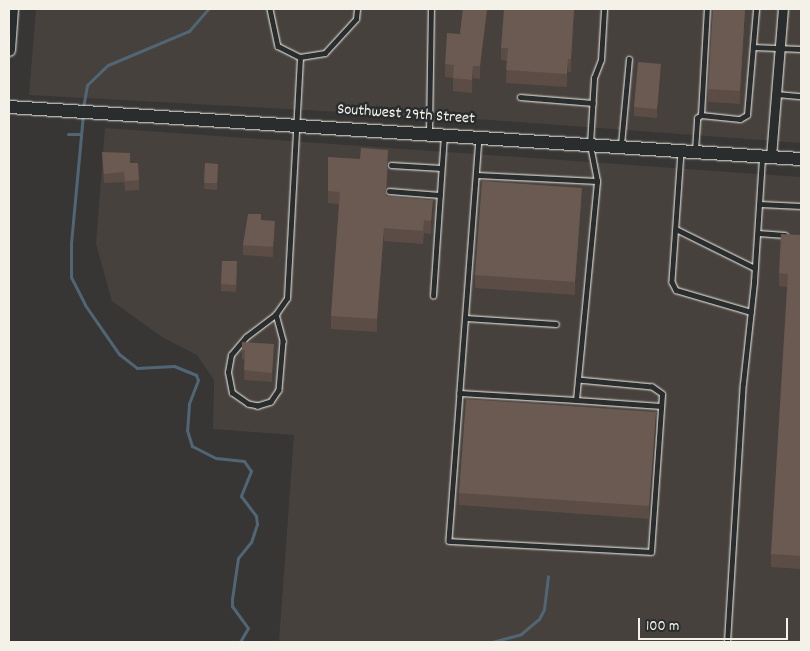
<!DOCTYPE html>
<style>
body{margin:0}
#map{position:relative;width:810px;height:651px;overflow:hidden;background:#373635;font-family:Dekko,sans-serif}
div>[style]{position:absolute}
.built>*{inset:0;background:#46413d}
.stream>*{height:3px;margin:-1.5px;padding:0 1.5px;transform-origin:1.5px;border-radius:1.5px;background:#516675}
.roads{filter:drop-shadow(0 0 1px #f4f1e8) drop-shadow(0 0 1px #f4f1e8)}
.lane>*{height:4.5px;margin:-2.25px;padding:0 2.25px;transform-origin:2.25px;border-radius:2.25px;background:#2a2d2e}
.street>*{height:9px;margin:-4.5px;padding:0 4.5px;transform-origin:4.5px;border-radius:4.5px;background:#2a2d2e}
.secondary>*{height:12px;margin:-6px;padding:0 6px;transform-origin:6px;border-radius:6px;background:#2a2d2e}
.wall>*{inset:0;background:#5b4d46}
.shaded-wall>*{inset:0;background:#4a3f39}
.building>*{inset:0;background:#6a5a51}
span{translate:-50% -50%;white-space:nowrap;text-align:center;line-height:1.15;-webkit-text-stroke:5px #2a2d2e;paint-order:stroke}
.street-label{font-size:16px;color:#f4f1e8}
.frame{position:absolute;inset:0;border:10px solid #f4f1e8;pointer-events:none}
.scale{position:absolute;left:638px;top:618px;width:150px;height:22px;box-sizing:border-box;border:2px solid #f4f1e8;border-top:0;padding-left:6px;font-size:15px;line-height:18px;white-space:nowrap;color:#f4f1e8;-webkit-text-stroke:4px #2a2d2e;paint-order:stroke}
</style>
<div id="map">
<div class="built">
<div style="clip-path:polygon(36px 9px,801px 9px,801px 143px,491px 120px,29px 95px)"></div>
<div style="clip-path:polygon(105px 128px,801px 177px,801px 642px,279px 642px,294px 435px,213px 429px,214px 380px,197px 355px,162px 337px,112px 301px,96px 244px)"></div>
</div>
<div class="stream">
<div style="left:83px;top:108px;width:23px;rotate:-80deg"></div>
<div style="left:87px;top:85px;width:29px;rotate:-44deg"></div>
<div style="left:108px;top:65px;width:88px;rotate:-22.8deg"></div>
<div style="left:189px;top:31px;width:29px;rotate:-49deg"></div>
<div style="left:83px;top:114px;width:130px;rotate:95.3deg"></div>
<div style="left:71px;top:243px;width:34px;rotate:90deg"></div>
<div style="left:71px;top:277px;width:31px;rotate:63deg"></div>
<div style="left:85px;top:305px;width:60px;rotate:55.2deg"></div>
<div style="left:119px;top:354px;width:23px;rotate:38deg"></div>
<div style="left:137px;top:368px;width:37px;rotate:-3deg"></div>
<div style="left:174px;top:366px;width:24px;rotate:22deg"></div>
<div style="left:196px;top:375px;width:5px;rotate:68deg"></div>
<div style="left:198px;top:380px;width:26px;rotate:111deg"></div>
<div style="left:189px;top:404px;width:26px;rotate:94deg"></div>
<div style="left:187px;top:430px;width:17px;rotate:73deg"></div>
<div style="left:192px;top:446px;width:27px;rotate:27deg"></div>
<div style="left:216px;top:458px;width:28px;rotate:6deg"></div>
<div style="left:244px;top:461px;width:12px;rotate:55deg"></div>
<div style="left:251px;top:471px;width:27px;rotate:112deg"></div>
<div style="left:241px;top:496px;width:25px;rotate:53deg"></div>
<div style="left:256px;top:516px;width:8px;rotate:83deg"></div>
<div style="left:257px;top:524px;width:19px;rotate:108deg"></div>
<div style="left:251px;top:542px;width:21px;rotate:129deg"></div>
<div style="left:238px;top:558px;width:41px;rotate:98.3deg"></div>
<div style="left:232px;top:599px;width:7px;rotate:90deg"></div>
<div style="left:232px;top:606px;width:27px;rotate:54deg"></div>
<div style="left:248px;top:628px;width:16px;rotate:120deg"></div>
<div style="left:68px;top:134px;width:12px"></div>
<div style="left:492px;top:642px;width:30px;rotate:-15deg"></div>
<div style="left:521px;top:634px;width:23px;rotate:-40deg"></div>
<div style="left:539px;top:619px;width:11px;rotate:-63deg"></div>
<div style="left:544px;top:609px;width:33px;rotate:-83deg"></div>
</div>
<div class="roads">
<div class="lane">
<div style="left:270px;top:9px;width:38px;rotate:78deg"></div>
<div style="left:278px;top:46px;width:25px;rotate:27deg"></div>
<div style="left:300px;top:57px;width:25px;rotate:-9deg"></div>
<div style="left:325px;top:53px;width:46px;rotate:-47.6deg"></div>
<div style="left:356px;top:19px;width:10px;rotate:-84deg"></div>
<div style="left:753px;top:47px;width:48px;rotate:2.4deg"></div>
<div style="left:776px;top:94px;width:25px;rotate:5deg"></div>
<div style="left:520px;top:97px;width:73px;rotate:4.7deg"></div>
<div style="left:701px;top:115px;width:39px;rotate:6deg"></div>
<div style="left:740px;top:119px;width:8px;rotate:-30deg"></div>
<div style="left:747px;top:115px;width:106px;rotate:-85.1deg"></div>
<div style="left:429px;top:132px;width:123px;rotate:-89.1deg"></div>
<div style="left:479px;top:138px;width:256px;rotate:94.3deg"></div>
<div style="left:460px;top:393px;width:116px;rotate:3.5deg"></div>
<div style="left:576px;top:400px;width:220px;rotate:-84.5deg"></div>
<div style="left:597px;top:181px;width:38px;rotate:-101deg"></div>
<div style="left:590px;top:144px;width:66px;rotate:-86.5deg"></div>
<div style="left:594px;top:78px;width:19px;rotate:-69deg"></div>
<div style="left:601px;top:60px;width:51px;rotate:-86.6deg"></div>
<div style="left:621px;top:145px;width:86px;rotate:-84.7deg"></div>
<div style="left:695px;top:150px;width:32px;rotate:-86deg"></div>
<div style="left:697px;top:118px;width:5px;rotate:-37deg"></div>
<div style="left:701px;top:115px;width:106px;rotate:-86.8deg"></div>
<div style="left:681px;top:152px;width:130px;rotate:94deg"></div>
<div style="left:672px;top:282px;width:9px;rotate:63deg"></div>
<div style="left:676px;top:290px;width:78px;rotate:16.3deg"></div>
<div style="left:391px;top:165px;width:50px;rotate:3.4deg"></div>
<div style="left:477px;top:175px;width:120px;rotate:2.9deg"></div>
<div style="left:389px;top:191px;width:51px;rotate:4.5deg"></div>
<div style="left:760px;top:204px;width:41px;rotate:2.8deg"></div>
<div style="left:676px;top:229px;width:88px;rotate:26.3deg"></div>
<div style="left:758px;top:233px;width:27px;rotate:4deg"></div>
<div style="left:433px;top:296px;width:160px;rotate:-86.1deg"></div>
<div style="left:276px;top:314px;width:28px;rotate:75deg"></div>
<div style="left:283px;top:341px;width:49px;rotate:94.7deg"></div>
<div style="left:279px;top:390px;width:14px;rotate:124deg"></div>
<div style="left:271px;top:402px;width:14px;rotate:163deg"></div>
<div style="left:258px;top:406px;width:10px;rotate:-169deg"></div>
<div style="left:248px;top:404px;width:19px;rotate:-145deg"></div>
<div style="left:232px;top:393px;width:21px;rotate:-101deg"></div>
<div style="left:228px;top:372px;width:17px;rotate:-80deg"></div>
<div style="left:231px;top:355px;width:23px;rotate:-50deg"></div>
<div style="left:246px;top:337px;width:38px;rotate:-37deg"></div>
<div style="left:276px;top:314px;width:19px;rotate:-55deg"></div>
<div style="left:287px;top:298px;width:241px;rotate:-86.9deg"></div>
<div style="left:466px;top:318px;width:90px;rotate:3.8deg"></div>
<div style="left:460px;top:393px;width:148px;rotate:94.3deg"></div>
<div style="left:449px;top:541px;width:202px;rotate:3.1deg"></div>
<div style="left:651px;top:552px;width:158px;rotate:-86deg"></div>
<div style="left:662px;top:394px;width:12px;rotate:-145deg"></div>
<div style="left:652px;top:387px;width:74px;rotate:-174.6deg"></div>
<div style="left:576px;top:400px;width:85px;rotate:4deg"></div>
<div style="left:727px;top:642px;width:258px;rotate:-86.5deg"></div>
<div style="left:743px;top:384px;width:103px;rotate:-83.8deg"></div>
<div style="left:754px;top:282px;width:125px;rotate:-86.3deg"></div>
</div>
<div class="street">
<div style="left:771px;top:157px;width:148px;rotate:-85.4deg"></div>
</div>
<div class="secondary">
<div style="left:9px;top:50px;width:41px;rotate:-85.8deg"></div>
<div style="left:9px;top:107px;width:794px;rotate:3.76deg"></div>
</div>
</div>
<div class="wall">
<div style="clip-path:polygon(463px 9px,489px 9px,480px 79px,473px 78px,472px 93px,453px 91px,453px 78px,445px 77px,445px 64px,460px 34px)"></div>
<div style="clip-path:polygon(575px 9px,571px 72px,568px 72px,567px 87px,506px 83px,507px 61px,501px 60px,501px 48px)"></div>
<div style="clip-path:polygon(713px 9px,746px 9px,740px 104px,708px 102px,708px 89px)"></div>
<div style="clip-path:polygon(661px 73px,657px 118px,634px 116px,634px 107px)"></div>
<div style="clip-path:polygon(102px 152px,130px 163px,139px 180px,139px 190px,125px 191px,124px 182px,104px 183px)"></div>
<div style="clip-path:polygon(328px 157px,388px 162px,386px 196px,433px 212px,431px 234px,424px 233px,423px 244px,384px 241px,377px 332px,331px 329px,331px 316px,339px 204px,328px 203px)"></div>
<div style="clip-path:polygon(205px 163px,218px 164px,217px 190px,204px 189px)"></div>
<div style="clip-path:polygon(582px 201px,575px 295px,475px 288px,475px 275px)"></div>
<div style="clip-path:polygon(261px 220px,275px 231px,273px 257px,243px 255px,243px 245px)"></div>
<div style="clip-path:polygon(801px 235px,801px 569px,771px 567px,771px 554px,787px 287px,779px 286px,779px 273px)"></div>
<div style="clip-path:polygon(237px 268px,236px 292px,221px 291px,221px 284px)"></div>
<div style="clip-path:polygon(242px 350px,274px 354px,272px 382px,244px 380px,245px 360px,242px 359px)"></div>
<div style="clip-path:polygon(656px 425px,649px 519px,459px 505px,459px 493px)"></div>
</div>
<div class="shaded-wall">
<div style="clip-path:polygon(487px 9px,489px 9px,480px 79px,480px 66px)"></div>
<div style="clip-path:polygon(574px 9px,575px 9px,571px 72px,571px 59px)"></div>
<div style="clip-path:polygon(745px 9px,746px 9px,740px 104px,740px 91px)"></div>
<div style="clip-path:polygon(568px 59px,568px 72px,567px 87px,567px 74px)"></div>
<div style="clip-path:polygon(661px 64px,661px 73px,657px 118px,657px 109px)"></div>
<div style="clip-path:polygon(473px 66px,473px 78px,472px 93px,472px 80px)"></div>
<div style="clip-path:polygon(582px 188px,582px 201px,575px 295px,575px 282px)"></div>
<div style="clip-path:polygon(433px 200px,433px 212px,431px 234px,431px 221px)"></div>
<div style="clip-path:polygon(275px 221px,275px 231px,273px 257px,273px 247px)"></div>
<div style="clip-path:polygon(384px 228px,384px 241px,377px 332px,377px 319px)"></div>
<div style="clip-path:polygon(274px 344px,274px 354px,272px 382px,272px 373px)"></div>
<div style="clip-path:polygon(656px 412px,656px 425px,649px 519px,649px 506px)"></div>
</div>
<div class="building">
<div style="clip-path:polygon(463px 9px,487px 9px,480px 66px,473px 66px,472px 80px,453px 78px,454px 65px,445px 64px,447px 33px,460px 34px)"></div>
<div style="clip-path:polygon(504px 9px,574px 9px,571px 59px,568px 59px,567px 74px,506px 70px,508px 48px,501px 48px)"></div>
<div style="clip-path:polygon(713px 9px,745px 9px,740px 91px,708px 89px)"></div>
<div style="clip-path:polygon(638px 62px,661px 64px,657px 109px,634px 107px)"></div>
<div style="clip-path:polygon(361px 148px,388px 150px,386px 196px,433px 200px,431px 221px,424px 220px,423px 231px,384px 228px,377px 319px,331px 316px,340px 192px,328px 191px,328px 157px,360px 159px)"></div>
<div style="clip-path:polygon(102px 152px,130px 153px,130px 163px,138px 163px,139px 180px,125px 181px,124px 172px,104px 174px)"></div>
<div style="clip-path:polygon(205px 163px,218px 164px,217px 183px,204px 183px)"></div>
<div style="clip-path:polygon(482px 181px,582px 188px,575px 282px,475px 275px)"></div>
<div style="clip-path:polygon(248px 214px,261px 214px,261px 220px,275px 221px,273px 247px,243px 245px)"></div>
<div style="clip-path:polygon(781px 234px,801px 235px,801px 556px,771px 554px,788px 274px,779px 273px)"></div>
<div style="clip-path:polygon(222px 261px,237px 261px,236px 285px,221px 284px)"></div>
<div style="clip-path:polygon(242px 342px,274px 344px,272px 373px,244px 370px,245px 350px,242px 350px)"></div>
<div style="clip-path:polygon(466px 399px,656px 412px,649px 506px,459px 493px)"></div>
</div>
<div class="street-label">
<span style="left:406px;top:115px;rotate:4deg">Southwest 29th Street</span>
</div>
<div class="frame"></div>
<div class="scale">100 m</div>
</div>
